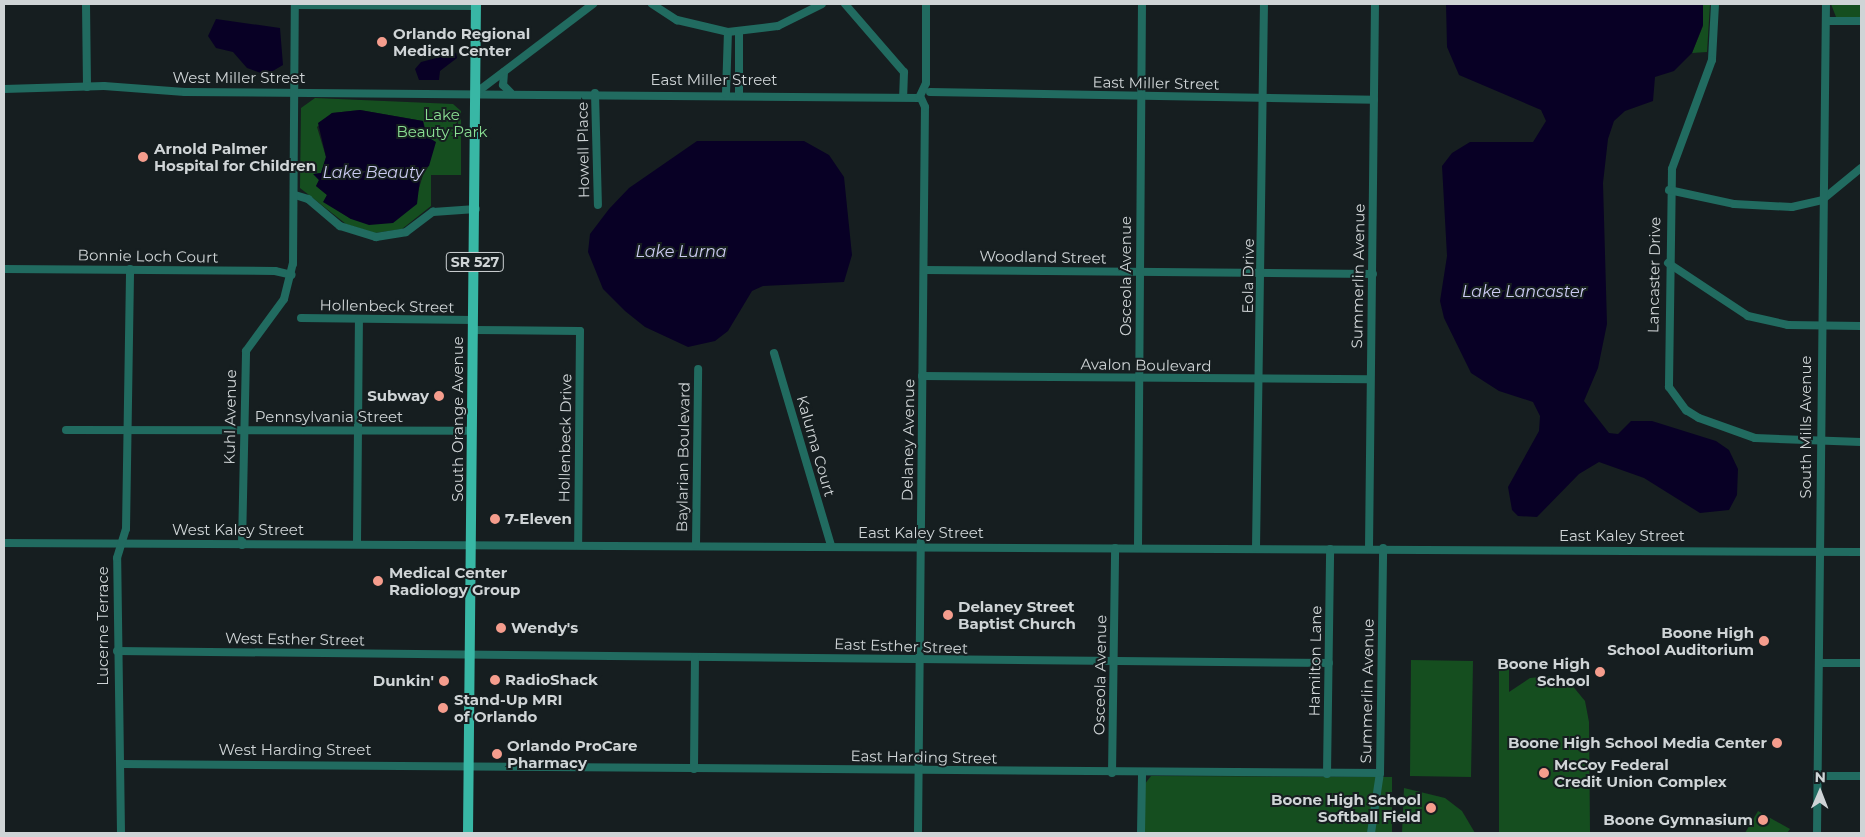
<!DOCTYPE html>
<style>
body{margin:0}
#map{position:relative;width:1865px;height:837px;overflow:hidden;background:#161e20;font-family:Montserrat,sans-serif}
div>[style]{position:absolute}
.green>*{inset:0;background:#154e1f}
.water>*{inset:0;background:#080025}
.minor>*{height:8px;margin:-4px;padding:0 4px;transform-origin:4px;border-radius:4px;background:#216b60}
.major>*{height:10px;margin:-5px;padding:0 5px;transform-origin:5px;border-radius:5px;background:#38b7a5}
.dots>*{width:14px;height:14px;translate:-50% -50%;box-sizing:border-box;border:2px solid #161e20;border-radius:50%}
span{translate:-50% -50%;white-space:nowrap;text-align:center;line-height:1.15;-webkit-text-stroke:4px #161e20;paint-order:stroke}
.shield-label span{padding:1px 4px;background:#161e20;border:1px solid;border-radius:4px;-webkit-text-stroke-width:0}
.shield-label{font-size:14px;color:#cfd4d6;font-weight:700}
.poi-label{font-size:15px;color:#cfd4d6;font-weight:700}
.left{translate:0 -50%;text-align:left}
.right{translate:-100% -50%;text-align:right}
.street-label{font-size:15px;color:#cfd4d6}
.park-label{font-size:15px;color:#8be094}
.water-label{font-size:16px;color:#cdccf3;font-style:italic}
.frame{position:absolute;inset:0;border:5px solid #cfd4d6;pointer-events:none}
.north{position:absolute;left:1795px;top:767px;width:50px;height:50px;-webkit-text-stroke:4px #161e20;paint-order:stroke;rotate:1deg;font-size:14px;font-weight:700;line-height:20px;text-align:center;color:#cfd4d6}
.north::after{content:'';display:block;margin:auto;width:18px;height:22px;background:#cfd4d6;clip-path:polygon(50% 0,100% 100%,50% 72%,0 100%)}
</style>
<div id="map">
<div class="green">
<div style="clip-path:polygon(1703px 4px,1710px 4px,1707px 52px,1692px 53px,1703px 26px)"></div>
<div style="clip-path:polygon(1831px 4px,1861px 4px,1861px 17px,1836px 17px)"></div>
<div style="clip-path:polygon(evenodd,315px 98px,453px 104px,461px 111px,461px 175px,431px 175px,431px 206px,402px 229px,375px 233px,346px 224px,300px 188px,301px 108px,315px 98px,360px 110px,423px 121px,431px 148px,417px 195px,351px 219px,324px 201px,327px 195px,316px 186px,319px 180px,314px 174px,321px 173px,326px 157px,317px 127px,332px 113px,360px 110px)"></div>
<div style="clip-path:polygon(1411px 660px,1473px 661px,1471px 777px,1410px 776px)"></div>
<div style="clip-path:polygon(1499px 667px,1509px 667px,1509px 692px,1530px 678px,1551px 676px,1571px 684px,1585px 701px,1589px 722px,1590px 833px,1499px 833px)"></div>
<div style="clip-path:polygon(1151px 776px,1392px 777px,1392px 833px,1144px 833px,1144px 785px)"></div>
<div style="clip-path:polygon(1404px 788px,1445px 798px,1462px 811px,1475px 833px,1402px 833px)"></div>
<div style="clip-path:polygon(1758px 811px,1790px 829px,1787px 833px,1745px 833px)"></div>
</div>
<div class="water">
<div style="clip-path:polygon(1446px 4px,1703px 4px,1703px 25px,1692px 53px,1674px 71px,1655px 77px,1653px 101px,1625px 111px,1614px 121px,1608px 139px,1603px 183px,1607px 324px,1598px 368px,1584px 401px,1609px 433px,1618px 434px,1631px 421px,1652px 421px,1716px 441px,1729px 450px,1738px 469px,1737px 495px,1729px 510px,1700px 513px,1644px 478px,1599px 462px,1579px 474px,1537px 517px,1518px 516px,1512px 510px,1508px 487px,1539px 431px,1540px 416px,1533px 402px,1499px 391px,1471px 373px,1444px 318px,1440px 301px,1447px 256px,1442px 166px,1452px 153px,1470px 142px,1533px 142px,1546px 121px,1541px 110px,1459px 75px,1447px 47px)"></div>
<div style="clip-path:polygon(216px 19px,280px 28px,283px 65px,266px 75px,247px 68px,233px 52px,216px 48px,208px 36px)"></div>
<div style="clip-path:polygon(456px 53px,457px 58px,440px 71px,439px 80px,419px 80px,415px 69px,421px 62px)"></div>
<div style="clip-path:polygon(360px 110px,423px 121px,426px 136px,436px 142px,429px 166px,421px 171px,417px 204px,393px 223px,369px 225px,351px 219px,323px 202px,327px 195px,316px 186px,319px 180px,313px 174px,321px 173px,326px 157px,318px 123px,332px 113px)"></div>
<div style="clip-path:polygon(697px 141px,804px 141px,829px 155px,844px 177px,852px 255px,844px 282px,763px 286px,752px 291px,728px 331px,715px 341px,688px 347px,645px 327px,625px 311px,603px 289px,588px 252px,590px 234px,609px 209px,629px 188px)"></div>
</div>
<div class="minor">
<div style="left:86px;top:4px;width:83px;rotate:89.3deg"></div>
<div style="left:652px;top:4px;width:30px;rotate:33deg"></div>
<div style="left:677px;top:20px;width:52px;rotate:13.2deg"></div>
<div style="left:728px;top:32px;width:50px;rotate:-6.8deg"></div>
<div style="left:778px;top:26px;width:49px;rotate:-26.6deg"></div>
<div style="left:845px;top:4px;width:90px;rotate:49.1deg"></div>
<div style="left:904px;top:72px;width:23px;rotate:92deg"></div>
<div style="left:1715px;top:4px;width:56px;rotate:93.1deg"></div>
<div style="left:1712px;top:60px;width:116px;rotate:110.2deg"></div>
<div style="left:1672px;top:169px;width:218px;rotate:90.8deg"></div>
<div style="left:1669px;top:387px;width:29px;rotate:54deg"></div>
<div style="left:1686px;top:410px;width:15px;rotate:32deg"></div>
<div style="left:1699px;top:418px;width:59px;rotate:19.7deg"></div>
<div style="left:1755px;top:438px;width:106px;rotate:2.2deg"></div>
<div style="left:296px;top:5px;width:180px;rotate:0.3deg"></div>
<div style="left:1826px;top:21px;width:35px"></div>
<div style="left:504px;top:72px;width:13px;rotate:94deg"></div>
<div style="left:503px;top:85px;width:11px;rotate:45deg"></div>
<div style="left:4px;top:89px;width:100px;rotate:-1.7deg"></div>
<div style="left:104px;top:86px;width:81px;rotate:4.2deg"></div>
<div style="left:185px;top:92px;width:735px;rotate:0.47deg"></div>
<div style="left:477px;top:92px;width:146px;rotate:-37.2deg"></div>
<div style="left:930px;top:92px;width:444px;rotate:1deg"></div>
<div style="left:595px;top:93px;width:112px;rotate:88.5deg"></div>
<div style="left:726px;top:94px;width:62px;rotate:-88.2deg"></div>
<div style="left:739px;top:94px;width:62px;rotate:-90deg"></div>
<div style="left:1669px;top:190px;width:66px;rotate:12.2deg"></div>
<div style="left:1734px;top:204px;width:58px;rotate:3deg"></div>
<div style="left:1792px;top:207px;width:31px;rotate:-13deg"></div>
<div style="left:1822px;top:200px;width:50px;rotate:-39.4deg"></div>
<div style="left:295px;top:195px;width:14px;rotate:17deg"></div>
<div style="left:308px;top:199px;width:42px;rotate:40.2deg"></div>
<div style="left:340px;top:226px;width:38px;rotate:17deg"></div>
<div style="left:376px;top:237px;width:30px;rotate:-9deg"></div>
<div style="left:406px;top:232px;width:34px;rotate:-37deg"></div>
<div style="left:433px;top:212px;width:43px;rotate:-4deg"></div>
<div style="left:1668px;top:263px;width:96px;rotate:33.5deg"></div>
<div style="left:1748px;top:316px;width:41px;rotate:12.7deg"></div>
<div style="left:1788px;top:325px;width:73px;rotate:0.8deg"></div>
<div style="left:4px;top:269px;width:271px;rotate:0.4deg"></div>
<div style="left:275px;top:271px;width:17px;rotate:13deg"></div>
<div style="left:924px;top:270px;width:449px;rotate:0.5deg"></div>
<div style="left:301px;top:318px;width:172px;rotate:0.7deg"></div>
<div style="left:473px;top:330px;width:107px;rotate:0.5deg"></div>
<div style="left:580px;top:331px;width:214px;rotate:90.5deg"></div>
<div style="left:774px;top:353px;width:201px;rotate:73.5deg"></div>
<div style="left:922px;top:376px;width:448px;rotate:0.4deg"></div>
<div style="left:66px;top:430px;width:406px;rotate:0.1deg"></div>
<div style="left:357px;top:542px;width:223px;rotate:-89.5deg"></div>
<div style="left:4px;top:543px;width:1857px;rotate:0.28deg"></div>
<div style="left:242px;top:545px;width:194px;rotate:-88.8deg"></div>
<div style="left:246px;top:351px;width:64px;rotate:-53.8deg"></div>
<div style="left:284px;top:299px;width:36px;rotate:-76deg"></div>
<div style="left:293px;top:264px;width:260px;rotate:-89.6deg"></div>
<div style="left:696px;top:545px;width:176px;rotate:-89.3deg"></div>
<div style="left:1138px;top:547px;width:543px;rotate:-89.58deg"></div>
<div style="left:1256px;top:548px;width:544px;rotate:-89.16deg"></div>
<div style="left:1369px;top:548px;width:544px;rotate:-89.37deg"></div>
<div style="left:117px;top:651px;width:1212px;rotate:0.57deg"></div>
<div style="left:1819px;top:663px;width:42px"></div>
<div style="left:121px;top:764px;width:1259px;rotate:0.41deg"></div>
<div style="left:694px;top:769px;width:112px;rotate:-89.5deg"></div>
<div style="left:1112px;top:773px;width:225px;rotate:-89.2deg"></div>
<div style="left:1327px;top:774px;width:225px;rotate:-89.2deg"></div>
<div style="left:1818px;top:776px;width:43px"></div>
<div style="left:121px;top:833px;width:275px;rotate:-90.8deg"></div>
<div style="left:117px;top:558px;width:30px;rotate:-73deg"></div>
<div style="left:126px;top:529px;width:260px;rotate:-89.1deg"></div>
<div style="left:918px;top:833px;width:726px;rotate:-89.45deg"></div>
<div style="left:925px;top:107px;width:12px;rotate:-114deg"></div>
<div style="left:920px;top:96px;width:14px;rotate:-65deg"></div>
<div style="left:926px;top:83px;width:79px;rotate:-90deg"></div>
<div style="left:1141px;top:833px;width:60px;rotate:-89deg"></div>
<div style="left:1371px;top:833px;width:61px;rotate:-81.5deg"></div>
<div style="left:1380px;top:773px;width:225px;rotate:-89.2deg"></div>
<div style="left:1817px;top:833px;width:829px;rotate:-89.38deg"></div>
</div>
<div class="major">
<div style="left:468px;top:833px;width:829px;rotate:-89.45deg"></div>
</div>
<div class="dots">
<div style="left:382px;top:42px;background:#f59d8d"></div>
<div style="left:143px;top:157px;background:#f59d8d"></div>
<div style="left:439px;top:396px;background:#f59d8d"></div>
<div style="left:495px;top:519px;background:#f59d8d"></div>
<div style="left:378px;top:581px;background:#f59d8d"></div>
<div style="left:948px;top:615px;background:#f59d8d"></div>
<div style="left:501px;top:628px;background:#f59d8d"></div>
<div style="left:1764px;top:641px;background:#f59d8d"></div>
<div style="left:1600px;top:672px;background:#f59d8d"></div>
<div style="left:495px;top:680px;background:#f59d8d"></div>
<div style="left:444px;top:681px;background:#f59d8d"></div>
<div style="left:443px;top:708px;background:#f59d8d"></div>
<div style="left:1777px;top:743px;background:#f59d8d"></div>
<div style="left:497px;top:754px;background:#f59d8d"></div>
<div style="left:1544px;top:773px;background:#f59d8d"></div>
<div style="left:1431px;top:808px;background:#f59d8d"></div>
<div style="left:1763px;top:820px;background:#f59d8d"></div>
</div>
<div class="shield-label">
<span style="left:475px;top:262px">SR 527</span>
</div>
<div class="poi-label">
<span class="left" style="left:393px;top:42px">Orlando Regional<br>Medical Center</span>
<span class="left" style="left:154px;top:157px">Arnold Palmer<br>Hospital for Children</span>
<span class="right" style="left:429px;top:396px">Subway</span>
<span class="left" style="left:505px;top:519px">7-Eleven</span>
<span class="left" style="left:389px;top:581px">Medical Center<br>Radiology Group</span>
<span class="left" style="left:958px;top:615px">Delaney Street<br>Baptist Church</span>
<span class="left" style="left:511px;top:628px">Wendy's</span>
<span class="right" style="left:1754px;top:641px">Boone High<br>School Auditorium</span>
<span class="right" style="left:1590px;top:672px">Boone High<br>School</span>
<span class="left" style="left:505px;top:680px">RadioShack</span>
<span class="right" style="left:434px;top:681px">Dunkin'</span>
<span class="left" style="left:454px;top:708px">Stand-Up MRI<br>of Orlando</span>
<span class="right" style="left:1767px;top:743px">Boone High School Media Center</span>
<span class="left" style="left:507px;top:754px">Orlando ProCare<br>Pharmacy</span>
<span class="left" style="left:1554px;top:773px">McCoy Federal<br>Credit Union Complex</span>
<span class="right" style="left:1421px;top:808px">Boone High School<br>Softball Field</span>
<span class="right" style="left:1753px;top:820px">Boone Gymnasium</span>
</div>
<div class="street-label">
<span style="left:239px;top:78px">West Miller Street</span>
<span style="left:714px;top:80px">East Miller Street</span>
<span style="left:1156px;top:83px;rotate:1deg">East Miller Street</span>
<span style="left:583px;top:150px;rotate:-91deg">Howell Place</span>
<span style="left:148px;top:256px;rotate:1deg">Bonnie Loch Court</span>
<span style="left:1043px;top:257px;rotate:1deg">Woodland Street</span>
<span style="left:1654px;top:275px;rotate:-89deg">Lancaster Drive</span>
<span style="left:1126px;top:276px;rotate:-90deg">Osceola Avenue</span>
<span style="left:1248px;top:276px;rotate:-89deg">Eola Drive</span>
<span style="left:1358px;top:276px;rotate:-89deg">Summerlin Avenue</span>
<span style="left:387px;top:306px;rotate:1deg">Hollenbeck Street</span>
<span style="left:1146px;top:365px;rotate:1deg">Avalon Boulevard</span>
<span style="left:230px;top:417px;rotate:-89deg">Kuhl Avenue</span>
<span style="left:329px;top:417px">Pennsylvania Street</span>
<span style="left:458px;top:419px;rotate:-90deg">South Orange Avenue</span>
<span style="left:1806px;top:427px;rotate:-90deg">South Mills Avenue</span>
<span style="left:565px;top:438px;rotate:-89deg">Hollenbeck Drive</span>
<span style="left:908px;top:440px;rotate:-89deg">Delaney Avenue</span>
<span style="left:816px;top:446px;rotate:74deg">Kalurna Court</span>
<span style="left:683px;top:457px;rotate:-89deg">Baylarian Boulevard</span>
<span style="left:238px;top:530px">West Kaley Street</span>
<span style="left:921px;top:533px">East Kaley Street</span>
<span style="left:1622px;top:536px">East Kaley Street</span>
<span style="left:103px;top:626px;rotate:-90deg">Lucerne Terrace</span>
<span style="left:295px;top:639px;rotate:1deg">West Esther Street</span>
<span style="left:901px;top:646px;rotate:2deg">East Esther Street</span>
<span style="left:1315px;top:661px;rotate:-89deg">Hamilton Lane</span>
<span style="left:1100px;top:675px;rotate:-89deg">Osceola Avenue</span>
<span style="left:1367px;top:691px;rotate:-89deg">Summerlin Avenue</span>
<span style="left:295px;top:750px">West Harding Street</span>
<span style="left:924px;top:757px;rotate:1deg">East Harding Street</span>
</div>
<div class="park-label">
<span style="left:442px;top:123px">Lake<br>Beauty Park</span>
</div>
<div class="water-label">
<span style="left:373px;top:173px">Lake Beauty</span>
<span style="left:681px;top:252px">Lake Lurna</span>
<span style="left:1524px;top:292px">Lake Lancaster</span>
</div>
<div class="frame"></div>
<div class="north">N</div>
</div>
